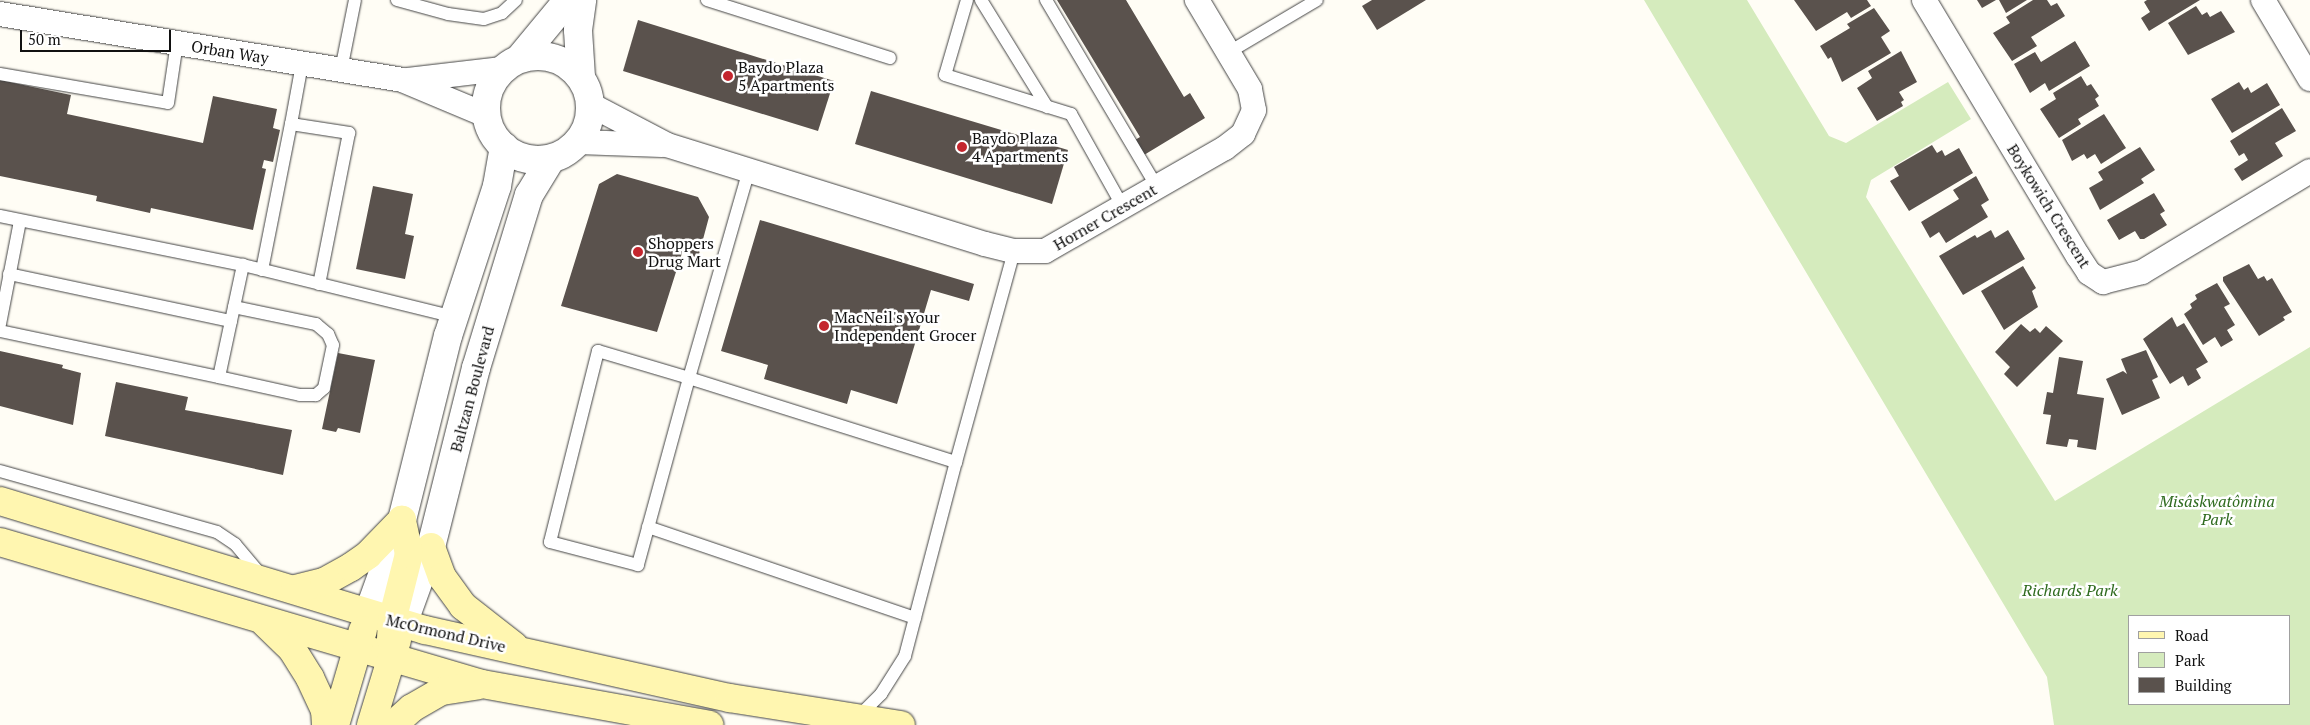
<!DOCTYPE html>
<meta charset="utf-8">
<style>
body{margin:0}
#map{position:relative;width:2310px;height:725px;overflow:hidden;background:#fffdf5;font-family:"PT Serif",serif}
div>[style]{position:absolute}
.green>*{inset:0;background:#d5ebbd}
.building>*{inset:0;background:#5a524d}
.roads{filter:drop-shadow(0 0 1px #444) drop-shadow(0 0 1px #444)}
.service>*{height:12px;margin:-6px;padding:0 6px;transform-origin:6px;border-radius:6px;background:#fff}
.minor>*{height:24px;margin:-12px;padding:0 12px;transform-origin:12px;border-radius:12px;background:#fff}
.tertiary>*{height:28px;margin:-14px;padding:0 14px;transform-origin:14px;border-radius:14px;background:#fff}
.tertiary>.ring{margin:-14px;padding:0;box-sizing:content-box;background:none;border:28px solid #fff;border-radius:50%}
.secondary>*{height:28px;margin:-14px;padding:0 14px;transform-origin:14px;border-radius:14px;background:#fff6b0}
.dots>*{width:14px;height:14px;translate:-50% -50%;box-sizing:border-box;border:2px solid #fff;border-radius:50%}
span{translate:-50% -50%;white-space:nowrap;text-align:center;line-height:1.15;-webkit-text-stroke:5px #fff;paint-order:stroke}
.street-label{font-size:16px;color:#111}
.poi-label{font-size:16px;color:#111}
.left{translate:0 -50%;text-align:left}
.park-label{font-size:16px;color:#2f6b1f;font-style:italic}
.legend{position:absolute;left:2128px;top:615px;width:162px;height:90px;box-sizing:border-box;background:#fff;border:1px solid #a0a0a0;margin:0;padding:6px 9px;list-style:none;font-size:15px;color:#111}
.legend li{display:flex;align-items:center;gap:10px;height:25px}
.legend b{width:25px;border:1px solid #a0a0a0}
.scale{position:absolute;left:20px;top:30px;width:151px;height:22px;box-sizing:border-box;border:2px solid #111;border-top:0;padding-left:6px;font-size:15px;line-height:18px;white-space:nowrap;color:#111;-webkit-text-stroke:4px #fff;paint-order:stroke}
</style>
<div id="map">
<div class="green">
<div style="clip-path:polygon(evenodd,1644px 0,1747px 0,1829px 136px,1846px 143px,1948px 82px,1971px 119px,1871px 180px,1866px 197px,2055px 501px,2310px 347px,2310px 725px,2054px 725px,2047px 677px,1644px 0,2289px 616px,2289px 704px,2129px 704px,2129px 616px,2289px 616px)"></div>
</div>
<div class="building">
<div style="clip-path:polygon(1057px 0,1126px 0,1184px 97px,1190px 93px,1205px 118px,1144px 155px,1135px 140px,1140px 137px)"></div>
<div style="clip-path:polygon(1372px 0,1426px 0,1377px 30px,1362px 6px)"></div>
<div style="clip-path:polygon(1794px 0,1867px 0,1871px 6px,1851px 18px,1847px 12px,1816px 31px)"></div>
<div style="clip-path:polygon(1977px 0,1996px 0,1982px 8px)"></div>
<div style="clip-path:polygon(1999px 0,2027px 0,2006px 13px)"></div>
<div style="clip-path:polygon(2033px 0,2047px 0,2051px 6px,2057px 3px,2065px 16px,2031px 37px,2037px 46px,2012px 61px,1993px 33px,2010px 23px,2006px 17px)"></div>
<div style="clip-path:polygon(2147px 0,2200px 0,2149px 31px,2141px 18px,2150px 12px,2144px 2px)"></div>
<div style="clip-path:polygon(2196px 6px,2202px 15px,2207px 12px,2210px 17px,2221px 11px,2235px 32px,2188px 55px,2168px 23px)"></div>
<div style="clip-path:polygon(1874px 8px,1890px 31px,1881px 37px,1891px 53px,1842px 82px,1831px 57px,1828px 59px,1820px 46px,1850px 28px,1847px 24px)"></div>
<div style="clip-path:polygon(638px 20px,834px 81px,818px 131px,623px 71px)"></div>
<div style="clip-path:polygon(2075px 41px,2090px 66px,2049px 91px,2045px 83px,2030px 93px,2014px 64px,2035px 52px,2041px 62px)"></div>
<div style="clip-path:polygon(1901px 51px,1917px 82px,1899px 92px,1904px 100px,1901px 102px,1903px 106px,1877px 121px,1857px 88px,1872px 78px,1868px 71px)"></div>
<div style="clip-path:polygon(2081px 76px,2087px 86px,2091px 84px,2099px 96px,2095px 99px,2099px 106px,2078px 119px,2081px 124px,2059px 138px,2040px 109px,2056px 99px,2053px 93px)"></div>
<div style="clip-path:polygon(0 80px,71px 95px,67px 114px,203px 143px,213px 96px,277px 109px,273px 128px,280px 130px,273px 162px,264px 160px,262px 168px,266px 169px,253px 230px,151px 208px,150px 213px,96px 201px,97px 196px,0 176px)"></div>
<div style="clip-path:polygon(2239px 82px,2244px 90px,2248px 87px,2251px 93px,2267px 83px,2280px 105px,2232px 133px,2211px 99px)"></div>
<div style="clip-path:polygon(871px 91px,1068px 150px,1052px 204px,855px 144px)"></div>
<div style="clip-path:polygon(2282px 108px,2296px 131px,2275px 143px,2283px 156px,2242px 181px,2234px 169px,2248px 160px,2244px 153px,2239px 156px,2230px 141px)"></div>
<div style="clip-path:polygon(2104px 114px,2126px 148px,2101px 164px,2095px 154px,2087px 159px,2084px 154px,2072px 161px,2062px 140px)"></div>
<div style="clip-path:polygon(1932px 145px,1937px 153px,1942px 150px,1945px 156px,1959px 148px,1973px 173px,1909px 211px,1890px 181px,1899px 176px,1894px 167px)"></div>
<div style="clip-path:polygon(2140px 147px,2155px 170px,2141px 179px,2144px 183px,2100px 210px,2089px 188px,2103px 180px,2098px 172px)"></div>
<div style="clip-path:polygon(617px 174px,698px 197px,709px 217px,698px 258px,682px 253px,657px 332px,561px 306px,599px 184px)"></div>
<div style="clip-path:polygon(1976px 176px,1989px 200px,1981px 205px,1988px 217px,1946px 243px,1939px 232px,1930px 238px,1921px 222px,1959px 199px,1953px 190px)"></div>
<div style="clip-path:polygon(373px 186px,413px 194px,405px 234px,414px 236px,405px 279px,356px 269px)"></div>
<div style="clip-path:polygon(2154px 193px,2165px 211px,2160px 214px,2167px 225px,2144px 239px,2140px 239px,2135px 231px,2119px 240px,2107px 220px)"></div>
<div style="clip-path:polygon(760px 220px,974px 284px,969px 301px,931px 290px,897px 404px,851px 390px,847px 404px,764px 379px,768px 365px,721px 351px)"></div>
<div style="clip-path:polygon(1991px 230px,1995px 238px,2008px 230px,2025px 259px,1963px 295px,1939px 256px,1975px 235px,1977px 238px)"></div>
<div style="clip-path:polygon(2249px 264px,2258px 279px,2264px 276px,2267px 281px,2272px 278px,2292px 312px,2283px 317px,2285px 320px,2259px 336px,2223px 281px,2223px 277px)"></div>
<div style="clip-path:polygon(2023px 266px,2036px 288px,2032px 291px,2038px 307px,2004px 330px,1981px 291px)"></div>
<div style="clip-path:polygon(2217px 283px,2230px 304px,2224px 307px,2235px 325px,2227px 330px,2233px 340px,2221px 347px,2215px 337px,2203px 345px,2184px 314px,2192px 308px,2190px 304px,2197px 299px,2195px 295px)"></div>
<div style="clip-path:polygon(2172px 317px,2177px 327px,2184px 323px,2208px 362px,2196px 369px,2201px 378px,2188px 386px,2183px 376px,2170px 384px,2143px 339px)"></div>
<div style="clip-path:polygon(2021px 324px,2030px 332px,2035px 328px,2040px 333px,2046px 326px,2063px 341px,2017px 387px,2004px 374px,2010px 367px,1995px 352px)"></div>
<div style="clip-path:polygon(2146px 350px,2158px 377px,2152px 380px,2160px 398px,2122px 415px,2106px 379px,2123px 371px,2127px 374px,2121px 359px)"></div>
<div style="clip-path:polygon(0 351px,63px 365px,62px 368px,81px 373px,73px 425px,0 406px)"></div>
<div style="clip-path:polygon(338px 353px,375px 360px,360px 433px,338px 428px,336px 432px,322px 429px)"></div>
<div style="clip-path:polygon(2059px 357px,2083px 361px,2077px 394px,2104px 398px,2096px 450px,2077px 447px,2078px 440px,2069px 439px,2067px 447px,2046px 444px,2051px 415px,2043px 414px,2047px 392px,2053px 393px)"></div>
<div style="clip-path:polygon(116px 382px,188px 397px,185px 410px,292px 430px,283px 475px,105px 436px)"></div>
</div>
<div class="roads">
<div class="service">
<div style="left:397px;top:0;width:53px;rotate:15.4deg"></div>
<div style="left:448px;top:14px;width:36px;rotate:8deg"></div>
<div style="left:484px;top:19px;width:19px;rotate:-18deg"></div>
<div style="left:502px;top:13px;width:19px;rotate:-43deg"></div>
<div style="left:707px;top:0;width:192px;rotate:17.6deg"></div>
<div style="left:967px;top:0;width:78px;rotate:106.3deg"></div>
<div style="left:945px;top:75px;width:132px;rotate:17.2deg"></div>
<div style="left:1071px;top:114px;width:107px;rotate:60.8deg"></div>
<div style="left:981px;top:0;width:126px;rotate:58.3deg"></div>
<div style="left:1046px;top:0;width:217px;rotate:59.3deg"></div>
<div style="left:1229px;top:52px;width:102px;rotate:-30.6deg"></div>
<div style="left:341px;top:70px;width:71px;rotate:-78.7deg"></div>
<div style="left:0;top:74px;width:170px;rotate:9.8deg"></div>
<div style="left:168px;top:103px;width:61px;rotate:-81.5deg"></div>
<div style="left:291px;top:124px;width:61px;rotate:-79.6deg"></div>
<div style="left:749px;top:170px;width:216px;rotate:106.1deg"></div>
<div style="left:689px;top:378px;width:194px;rotate:105.3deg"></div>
<div style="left:638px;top:565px;width:91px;rotate:-165.4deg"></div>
<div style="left:550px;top:542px;width:197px;rotate:-75.9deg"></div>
<div style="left:598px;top:351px;width:95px;rotate:16.5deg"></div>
<div style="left:689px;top:378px;width:280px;rotate:17.5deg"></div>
<div style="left:956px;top:462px;width:219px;rotate:-74.6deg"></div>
<div style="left:0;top:216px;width:248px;rotate:11.4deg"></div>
<div style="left:262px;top:270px;width:149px;rotate:-78.8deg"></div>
<div style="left:291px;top:124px;width:59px;rotate:8.8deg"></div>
<div style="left:349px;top:133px;width:154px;rotate:101.2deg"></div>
<div style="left:9px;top:274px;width:227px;rotate:12deg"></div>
<div style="left:234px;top:307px;width:84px;rotate:11.7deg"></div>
<div style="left:316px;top:324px;width:16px;rotate:40deg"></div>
<div style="left:328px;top:334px;width:12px;rotate:66deg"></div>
<div style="left:333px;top:345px;width:44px;rotate:101.8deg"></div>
<div style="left:324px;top:388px;width:11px;rotate:139deg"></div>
<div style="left:316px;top:395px;width:16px;rotate:180deg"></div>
<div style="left:300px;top:395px;width:83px;rotate:-167.5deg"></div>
<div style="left:219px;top:377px;width:115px;rotate:-77.9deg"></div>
<div style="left:243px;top:265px;width:217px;rotate:13.8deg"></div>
<div style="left:0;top:324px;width:105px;rotate:-79deg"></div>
<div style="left:0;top:331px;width:224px;rotate:11.9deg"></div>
<div style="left:0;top:471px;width:225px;rotate:15.7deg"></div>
<div style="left:217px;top:532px;width:22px;rotate:34deg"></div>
<div style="left:235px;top:544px;width:40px;rotate:50deg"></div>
<div style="left:648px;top:527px;width:282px;rotate:18.8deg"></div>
<div style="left:858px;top:717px;width:33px;rotate:-45deg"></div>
<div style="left:881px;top:694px;width:45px;rotate:-57.7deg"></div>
<div style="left:905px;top:656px;width:201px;rotate:-75.3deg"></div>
</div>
<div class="minor">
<div style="left:1924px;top:0;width:299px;rotate:59deg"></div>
<div style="left:2078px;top:256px;width:20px;rotate:57deg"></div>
<div style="left:2089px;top:273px;width:17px;rotate:33deg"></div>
<div style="left:2103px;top:282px;width:40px;rotate:-14.4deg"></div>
<div style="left:2142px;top:272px;width:196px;rotate:-31deg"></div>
<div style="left:2263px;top:0;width:92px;rotate:59.3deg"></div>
<div style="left:0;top:14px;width:407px;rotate:9.3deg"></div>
<div style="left:402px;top:80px;width:93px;rotate:22.7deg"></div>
<div style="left:408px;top:80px;width:95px;rotate:-6.7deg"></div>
<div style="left:589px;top:104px;width:88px;rotate:27.7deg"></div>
<div style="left:667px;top:145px;width:333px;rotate:17.3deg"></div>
<div style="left:985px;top:244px;width:30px;rotate:14deg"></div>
<div style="left:1014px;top:251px;width:31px"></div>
<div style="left:1045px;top:251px;width:207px;rotate:-29.8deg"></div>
<div style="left:1225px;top:148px;width:23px;rotate:-38deg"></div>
<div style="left:1243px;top:134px;width:26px;rotate:-65deg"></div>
<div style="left:1254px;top:110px;width:21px;rotate:-101deg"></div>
<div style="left:1250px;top:89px;width:104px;rotate:-120.8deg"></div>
<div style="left:578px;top:142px;width:84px;rotate:2deg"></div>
</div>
<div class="tertiary">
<div class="ring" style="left:486px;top:56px;width:76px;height:76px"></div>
<div style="left:520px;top:58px;width:75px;rotate:-50.4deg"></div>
<div style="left:581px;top:77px;width:47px;rotate:-93.7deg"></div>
<div style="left:578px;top:30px;width:30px;rotate:-82deg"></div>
<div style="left:368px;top:614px;width:100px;rotate:-70.1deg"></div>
<div style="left:402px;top:520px;width:190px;rotate:-76deg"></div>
<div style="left:448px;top:336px;width:158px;rotate:-71.9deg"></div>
<div style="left:497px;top:186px;width:40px;rotate:-80deg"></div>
<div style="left:403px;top:624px;width:82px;rotate:-70deg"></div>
<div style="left:431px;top:547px;width:185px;rotate:-75.9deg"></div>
<div style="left:476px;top:368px;width:181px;rotate:-73deg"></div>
<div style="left:529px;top:195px;width:42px;rotate:-58.6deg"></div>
</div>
<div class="secondary">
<div style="left:0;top:501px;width:444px;rotate:16.9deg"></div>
<div style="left:425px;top:630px;width:312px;rotate:12.6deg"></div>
<div style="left:730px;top:698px;width:173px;rotate:9deg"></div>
<div style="left:0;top:542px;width:502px;rotate:16.42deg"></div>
<div style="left:482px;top:684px;width:231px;rotate:10.2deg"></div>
<div style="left:431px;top:547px;width:32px;rotate:70deg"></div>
<div style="left:442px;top:577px;width:36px;rotate:54deg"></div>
<div style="left:463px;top:606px;width:65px;rotate:38.1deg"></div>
<div style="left:295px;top:589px;width:30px;rotate:-14deg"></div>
<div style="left:324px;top:582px;width:31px;rotate:-29deg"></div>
<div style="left:351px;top:567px;width:21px;rotate:-35deg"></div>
<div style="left:368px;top:555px;width:49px;rotate:-45.8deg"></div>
<div style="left:265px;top:623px;width:37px;rotate:44deg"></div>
<div style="left:292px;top:649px;width:34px;rotate:58deg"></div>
<div style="left:310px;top:678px;width:35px;rotate:65deg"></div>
<div style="left:325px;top:710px;width:15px;rotate:86deg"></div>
<div style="left:391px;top:639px;width:18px;rotate:-87deg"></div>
<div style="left:392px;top:621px;width:69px;rotate:-75.8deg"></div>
<div style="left:409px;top:554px;width:35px;rotate:-102deg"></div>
<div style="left:335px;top:725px;width:99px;rotate:-73.6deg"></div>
<div style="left:371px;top:725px;width:89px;rotate:-73deg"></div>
<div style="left:393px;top:725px;width:25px;rotate:-42deg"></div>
<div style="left:412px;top:708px;width:34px;rotate:-30deg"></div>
<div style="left:442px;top:691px;width:36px;rotate:-9deg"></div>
</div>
</div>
<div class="dots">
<div style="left:728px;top:76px;background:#c4262e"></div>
<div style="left:962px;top:147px;background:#c4262e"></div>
<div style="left:638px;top:252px;background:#c4262e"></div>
<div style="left:824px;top:326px;background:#c4262e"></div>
</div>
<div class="street-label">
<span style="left:230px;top:52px;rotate:9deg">Orban Way</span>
<span style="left:2049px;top:206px;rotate:58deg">Boykowich Crescent</span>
<span style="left:1105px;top:217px;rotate:-30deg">Horner Crescent</span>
<span style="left:472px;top:389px;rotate:-75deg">Baltzan Boulevard</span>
<span style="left:446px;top:633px;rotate:13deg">McOrmond Drive</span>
</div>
<div class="poi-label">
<span class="left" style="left:738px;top:76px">Baydo Plaza<br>5 Apartments</span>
<span class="left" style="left:972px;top:147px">Baydo Plaza<br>4 Apartments</span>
<span class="left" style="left:648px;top:252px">Shoppers<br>Drug Mart</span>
<span class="left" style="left:834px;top:326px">MacNeil's Your<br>Independent Grocer</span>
</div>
<div class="park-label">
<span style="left:2217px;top:510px">Misâskwatômina<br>Park</span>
<span style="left:2070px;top:590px">Richards Park</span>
</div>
<ul class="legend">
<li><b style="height:6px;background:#fff6b0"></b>Road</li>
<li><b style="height:14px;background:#d5ebbd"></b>Park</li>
<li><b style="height:14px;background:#5a524d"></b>Building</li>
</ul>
<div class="scale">50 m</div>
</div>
